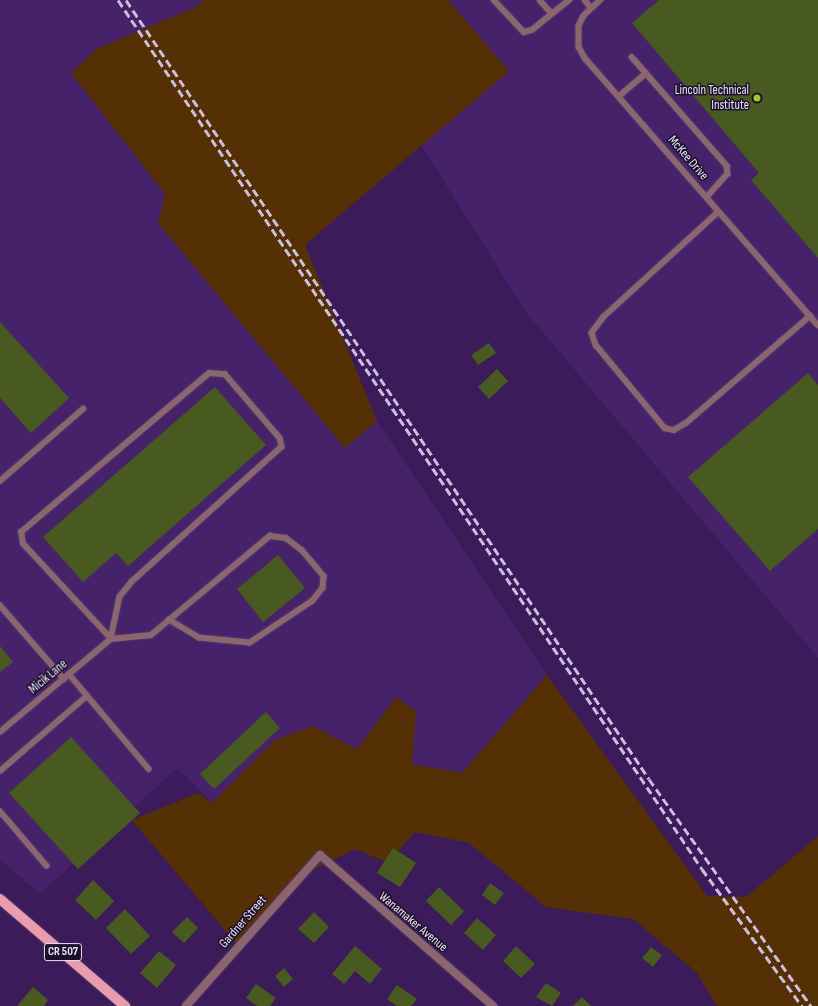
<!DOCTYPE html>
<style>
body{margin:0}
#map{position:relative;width:818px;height:1006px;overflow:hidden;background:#3b1b5a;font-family:"Sofia Sans Condensed",sans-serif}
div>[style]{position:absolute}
.built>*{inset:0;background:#452269}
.green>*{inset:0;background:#553004}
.building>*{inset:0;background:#485a1f}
.roads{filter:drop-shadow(0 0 1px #543770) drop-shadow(0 0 1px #543770)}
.lane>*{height:5.5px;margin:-2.75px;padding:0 2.75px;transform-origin:2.75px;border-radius:2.75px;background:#8b666f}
.street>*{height:8px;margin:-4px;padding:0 4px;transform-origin:4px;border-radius:4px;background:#8b666f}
.primary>*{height:10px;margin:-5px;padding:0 5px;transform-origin:5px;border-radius:5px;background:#e89cae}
.rail>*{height:3px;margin-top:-1.5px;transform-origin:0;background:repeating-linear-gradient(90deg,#ccbfdd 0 8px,transparent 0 12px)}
.dots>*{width:11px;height:11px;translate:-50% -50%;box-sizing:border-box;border:2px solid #1c102b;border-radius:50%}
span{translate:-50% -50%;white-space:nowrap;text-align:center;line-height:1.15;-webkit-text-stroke:3px #1c102b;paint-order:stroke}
.shield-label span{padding:1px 3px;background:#1c102b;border:1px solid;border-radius:3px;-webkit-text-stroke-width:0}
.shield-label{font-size:12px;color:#ece3fa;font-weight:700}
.poi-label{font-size:13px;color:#ece3fa}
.right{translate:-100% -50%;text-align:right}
.street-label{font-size:13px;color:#ece3fa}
</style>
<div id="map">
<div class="built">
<div style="clip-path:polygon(0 0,204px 0,196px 7px,98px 48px,71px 73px,165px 194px,344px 448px,377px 421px,547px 675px,462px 773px,412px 764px,416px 711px,396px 697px,357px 749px,312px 726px,276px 740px,212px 803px,177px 768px,40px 894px,0 860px)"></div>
<div style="clip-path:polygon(448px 0,818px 0,818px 658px,525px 311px,421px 145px,508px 71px)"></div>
</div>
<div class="green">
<div style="clip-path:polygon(204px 0,448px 0,509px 71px,305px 245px,377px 421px,345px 448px,158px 223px,165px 194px,71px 73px,98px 48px,196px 7px)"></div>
<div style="clip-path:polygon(547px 675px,707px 896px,746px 897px,818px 836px,818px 1006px,717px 1006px,696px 972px,633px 919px,546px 907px,469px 843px,415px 832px,388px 863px,355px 849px,313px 870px,240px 948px,132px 820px,198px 793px,212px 803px,275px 740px,312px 726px,357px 749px,396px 697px,416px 711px,412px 764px,462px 773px)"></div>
</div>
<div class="building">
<div style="clip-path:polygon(659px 0,818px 0,818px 258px,751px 180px,759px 173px,632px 23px)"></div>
<div style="clip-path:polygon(0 322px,69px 398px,31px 433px,0 398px)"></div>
<div style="clip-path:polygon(489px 343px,496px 353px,478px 365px,471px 355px)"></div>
<div style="clip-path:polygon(497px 369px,508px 381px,489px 399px,478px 387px)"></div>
<div style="clip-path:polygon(808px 373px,818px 385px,818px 529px,770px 571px,688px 477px)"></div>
<div style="clip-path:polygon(215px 387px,266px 445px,128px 566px,116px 553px,83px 582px,43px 537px)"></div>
<div style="clip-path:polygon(278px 555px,305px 588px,263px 622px,237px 589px)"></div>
<div style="clip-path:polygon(0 646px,13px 662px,0 672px)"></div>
<div style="clip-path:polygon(266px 712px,280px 728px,214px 789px,200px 774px)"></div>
<div style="clip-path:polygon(71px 737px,140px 813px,78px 869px,9px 793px)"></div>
<div style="clip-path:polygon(393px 848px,416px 863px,400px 887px,377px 873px)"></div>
<div style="clip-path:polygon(93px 880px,114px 901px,96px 920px,75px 900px)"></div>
<div style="clip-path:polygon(490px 883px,504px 893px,495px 905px,482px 895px)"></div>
<div style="clip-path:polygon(439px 887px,464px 911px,451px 925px,426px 901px)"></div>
<div style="clip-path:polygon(125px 909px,150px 936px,131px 954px,106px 928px)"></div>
<div style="clip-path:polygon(314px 912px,329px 927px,314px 943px,298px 929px)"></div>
<div style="clip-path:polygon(187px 917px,198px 928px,184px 943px,172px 932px)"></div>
<div style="clip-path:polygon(477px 918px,496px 935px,483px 950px,464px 933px)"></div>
<div style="clip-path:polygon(355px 946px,382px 969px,370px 984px,355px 971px,344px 984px,332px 974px)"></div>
<div style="clip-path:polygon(516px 946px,535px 964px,521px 978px,503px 961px)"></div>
<div style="clip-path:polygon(651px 947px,662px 955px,653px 967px,642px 958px)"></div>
<div style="clip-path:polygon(159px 951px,176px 965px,157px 988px,140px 973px)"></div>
<div style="clip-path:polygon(284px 968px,293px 979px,284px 987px,275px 976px)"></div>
<div style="clip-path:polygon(546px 983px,561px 993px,552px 1006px,536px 997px)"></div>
<div style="clip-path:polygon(256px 984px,276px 998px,270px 1006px,257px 1006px,246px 998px)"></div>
<div style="clip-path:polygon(397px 985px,417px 999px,411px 1006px,397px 1006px,387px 999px)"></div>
<div style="clip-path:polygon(33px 987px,48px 1000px,44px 1006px,17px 1006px)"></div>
<div style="clip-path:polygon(582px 997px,591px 1006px,573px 1006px)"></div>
</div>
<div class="roads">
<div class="lane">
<div style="left:494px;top:0;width:44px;rotate:46.8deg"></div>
<div style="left:524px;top:32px;width:8px;rotate:-14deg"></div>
<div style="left:532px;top:30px;width:48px;rotate:-39deg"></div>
<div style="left:540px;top:0;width:18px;rotate:49deg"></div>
<div style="left:585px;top:0;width:10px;rotate:53deg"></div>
<div style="left:601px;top:0;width:23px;rotate:137deg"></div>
<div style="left:584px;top:16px;width:11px;rotate:117deg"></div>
<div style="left:579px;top:26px;width:21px;rotate:90deg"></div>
<div style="left:579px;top:47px;width:13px;rotate:61deg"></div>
<div style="left:585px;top:58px;width:354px;rotate:48.9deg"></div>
<div style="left:632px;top:57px;width:145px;rotate:48.9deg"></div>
<div style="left:727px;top:166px;width:8px;rotate:83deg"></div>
<div style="left:728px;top:174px;width:31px;rotate:132deg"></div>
<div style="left:619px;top:96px;width:35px;rotate:-40deg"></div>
<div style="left:719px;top:212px;width:156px;rotate:137.6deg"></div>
<div style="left:604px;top:317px;width:20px;rotate:127deg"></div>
<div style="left:592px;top:333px;width:13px;rotate:72deg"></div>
<div style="left:596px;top:345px;width:108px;rotate:50.3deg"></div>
<div style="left:665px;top:428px;width:9px;rotate:13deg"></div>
<div style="left:674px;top:430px;width:14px;rotate:-30deg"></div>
<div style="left:686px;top:423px;width:164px;rotate:-40.8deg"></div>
<div style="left:209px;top:373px;width:16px;rotate:4deg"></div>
<div style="left:225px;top:374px;width:84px;rotate:49.3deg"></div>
<div style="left:280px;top:438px;width:9px;rotate:77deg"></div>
<div style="left:282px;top:447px;width:202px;rotate:138deg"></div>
<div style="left:132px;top:582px;width:19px;rotate:129deg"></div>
<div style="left:120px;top:597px;width:43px;rotate:102.1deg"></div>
<div style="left:111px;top:639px;width:129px;rotate:-132.8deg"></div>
<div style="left:23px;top:544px;width:12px;rotate:-99deg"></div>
<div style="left:21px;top:532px;width:246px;rotate:-40.2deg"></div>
<div style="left:0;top:481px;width:110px;rotate:-40.9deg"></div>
<div style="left:0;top:605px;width:98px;rotate:49.1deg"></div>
<div style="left:111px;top:639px;width:40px;rotate:-5.7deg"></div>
<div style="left:151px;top:635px;width:155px;rotate:-39.8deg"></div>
<div style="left:270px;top:536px;width:16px;rotate:7deg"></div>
<div style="left:286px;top:538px;width:20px;rotate:37deg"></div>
<div style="left:302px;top:550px;width:34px;rotate:50deg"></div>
<div style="left:324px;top:576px;width:12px;rotate:95deg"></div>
<div style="left:323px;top:588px;width:16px;rotate:128deg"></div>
<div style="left:313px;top:601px;width:76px;rotate:146.3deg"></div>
<div style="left:250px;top:643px;width:51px;rotate:-174.4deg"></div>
<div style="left:199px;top:638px;width:35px;rotate:-149deg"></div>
<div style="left:69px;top:674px;width:124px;rotate:49.9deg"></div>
<div style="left:0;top:732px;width:145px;rotate:-40deg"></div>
<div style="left:0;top:771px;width:115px;rotate:-40.8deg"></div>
<div style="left:0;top:811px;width:72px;rotate:49.5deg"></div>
</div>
<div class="street">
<div style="left:186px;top:1006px;width:202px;rotate:-48.4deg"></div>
<div style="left:320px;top:855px;width:230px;rotate:41.1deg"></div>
</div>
<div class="primary">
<div style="left:0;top:899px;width:165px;rotate:40.6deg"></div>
</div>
</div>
<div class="rail">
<div style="left:118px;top:0;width:1047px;rotate:56.1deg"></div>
<div style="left:702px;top:869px;width:170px;rotate:53.9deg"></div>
<div style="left:126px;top:0;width:938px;rotate:56.12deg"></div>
<div style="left:649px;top:779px;width:279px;rotate:54.5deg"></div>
</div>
<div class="dots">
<div style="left:757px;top:98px;background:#a1c92a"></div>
</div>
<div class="shield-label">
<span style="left:63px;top:952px">CR 507</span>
</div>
<div class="poi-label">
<span class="right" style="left:749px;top:98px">Lincoln Technical<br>Institute</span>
</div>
<div class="street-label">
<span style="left:688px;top:158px;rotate:49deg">McKee Drive</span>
<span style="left:48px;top:677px;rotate:-40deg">Micik Lane</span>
<span style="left:243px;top:922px;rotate:-49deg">Gardner Street</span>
<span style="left:413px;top:922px;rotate:40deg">Wanamaker Avenue</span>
</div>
</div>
